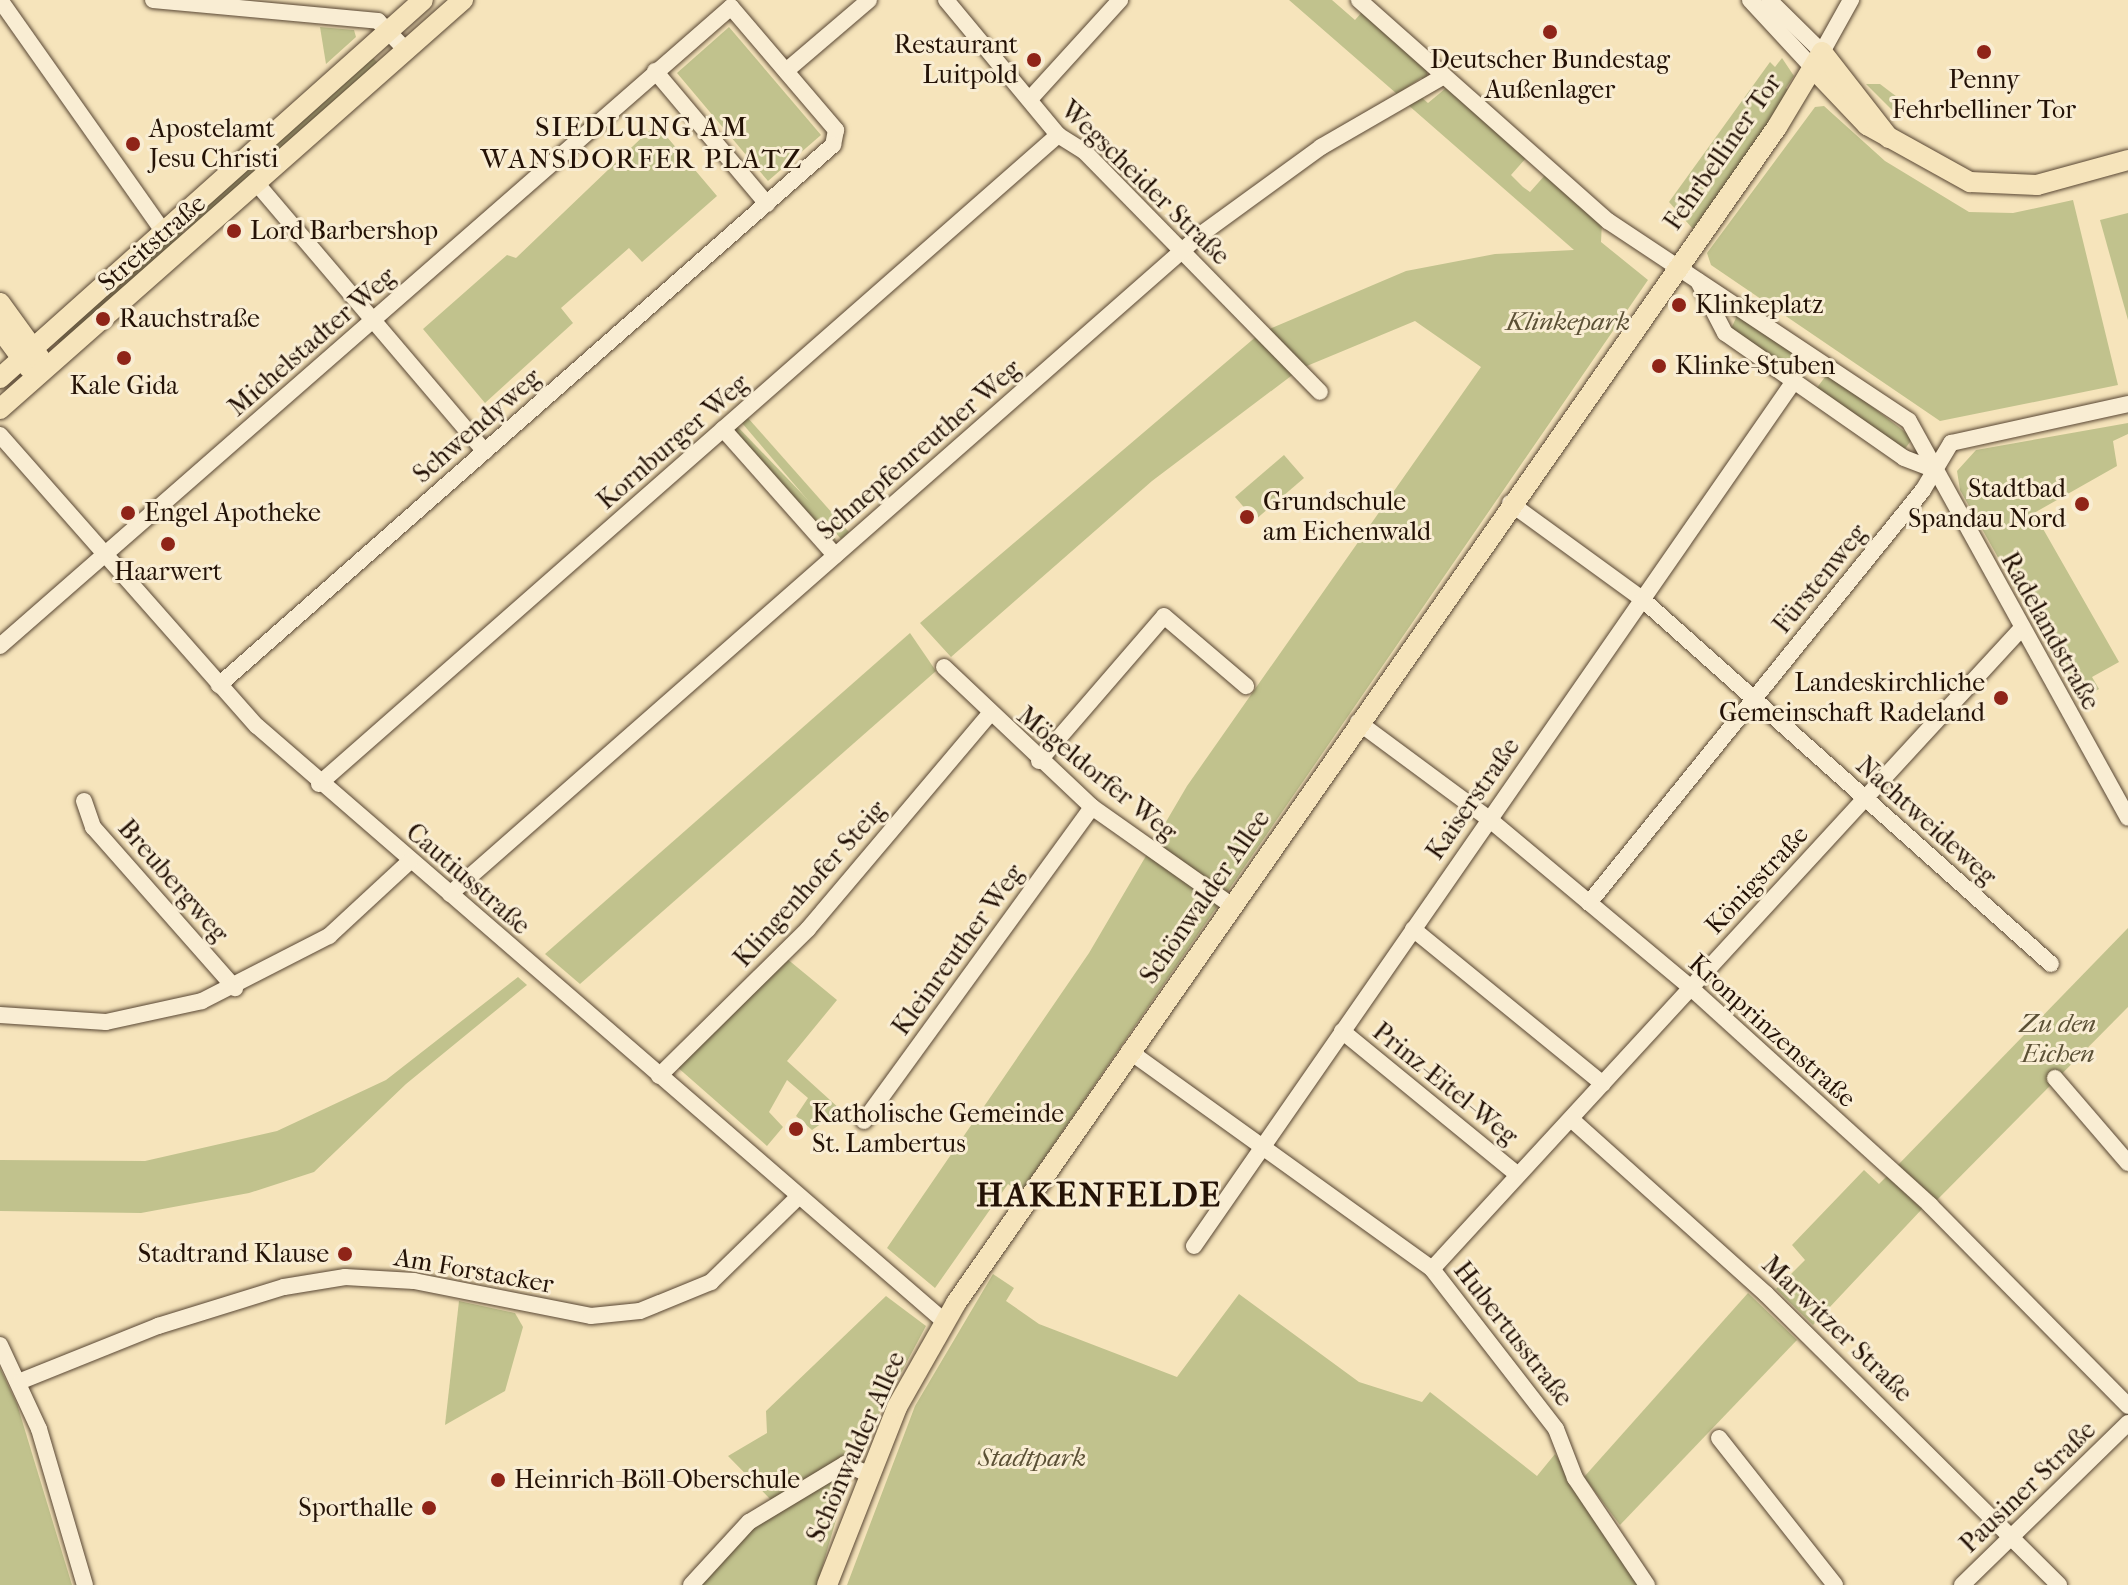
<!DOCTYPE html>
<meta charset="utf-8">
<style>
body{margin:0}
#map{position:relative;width:2128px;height:1585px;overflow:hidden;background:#f6e4bb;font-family:"IM FELL French Canon",serif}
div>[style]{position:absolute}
.green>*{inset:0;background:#c1c28d}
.roads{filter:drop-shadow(0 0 2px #584633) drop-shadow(0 0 2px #584633)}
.minor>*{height:16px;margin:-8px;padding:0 8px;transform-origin:8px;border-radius:8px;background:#f9edd3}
.major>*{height:20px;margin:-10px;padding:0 10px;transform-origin:10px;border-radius:10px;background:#f6e4bb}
.dots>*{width:22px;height:22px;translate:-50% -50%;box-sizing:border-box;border:4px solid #f9edd3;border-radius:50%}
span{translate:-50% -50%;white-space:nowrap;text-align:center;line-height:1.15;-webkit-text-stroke:6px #f9edd3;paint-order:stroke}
.poi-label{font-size:26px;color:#241206}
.right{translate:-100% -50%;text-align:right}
.left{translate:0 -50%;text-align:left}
.street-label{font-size:26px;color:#241206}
.park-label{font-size:26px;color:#5b5035;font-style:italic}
.neighbourhood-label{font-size:28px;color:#241206;letter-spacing:2px}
.district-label{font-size:34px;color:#241206;font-weight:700;letter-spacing:2px}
</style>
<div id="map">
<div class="green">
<div style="clip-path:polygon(1289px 0,1332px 0,1355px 20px,1362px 12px,1427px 71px,1427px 83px,1421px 78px,1397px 94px)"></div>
<div style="clip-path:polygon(320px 27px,354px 30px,356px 37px,326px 64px)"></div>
<div style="clip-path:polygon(729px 27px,821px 135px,768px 181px,677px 73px)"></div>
<div style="clip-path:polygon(371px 56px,380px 65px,192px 233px,184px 224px)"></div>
<div style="clip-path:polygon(1782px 58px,1794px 76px,1786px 88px,1790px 93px,1693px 229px,1669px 202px,1770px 62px,1775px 67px)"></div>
<div style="clip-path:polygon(1866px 84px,1880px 84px,1905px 103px,1899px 117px)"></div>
<div style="clip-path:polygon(1446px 88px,1526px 158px,1511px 175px,1523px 187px,1530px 192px,1546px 174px,1602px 222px,1601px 242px,1648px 280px,1020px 1193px,1008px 1184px,935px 1288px,887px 1248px,1089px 953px,1187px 786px,1481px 367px,1415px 321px,1302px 368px,1265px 331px,1406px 271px,1495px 254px,1574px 250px,1407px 104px,1421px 97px,1428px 103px)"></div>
<div style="clip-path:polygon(1824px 106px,1885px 161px,1969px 212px,2013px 213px,2073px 200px,2118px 385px,1940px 421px,1711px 265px,1707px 253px,1815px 107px)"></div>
<div style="clip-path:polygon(656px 124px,717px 196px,642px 262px,629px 248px,561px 308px,573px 323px,485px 403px,423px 329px,507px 255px,516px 258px)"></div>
<div style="clip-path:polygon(2128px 213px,2128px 320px,2100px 220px)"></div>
<div style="clip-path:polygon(179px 229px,187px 238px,62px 346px,54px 337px)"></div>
<div style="clip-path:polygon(1739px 311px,1801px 354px,1790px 370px,1731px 329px)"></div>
<div style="clip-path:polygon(1258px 335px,1295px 373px,1152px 481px,951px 657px,920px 623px)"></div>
<div style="clip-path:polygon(1828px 373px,1913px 438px,1904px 450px,1816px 389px)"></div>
<div style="clip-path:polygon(748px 418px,849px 532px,841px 539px,742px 423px)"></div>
<div style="clip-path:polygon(2128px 423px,2128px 434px,2113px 441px,2117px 466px,2034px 513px,2119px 662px,2092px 677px,2099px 689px,2079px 701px,1960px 490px,1957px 471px,1976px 450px)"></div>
<div style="clip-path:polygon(735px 424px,832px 525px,836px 542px,734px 436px)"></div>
<div style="clip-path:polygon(1284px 455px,1304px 478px,1255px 520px,1235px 497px)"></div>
<div style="clip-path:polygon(910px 633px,936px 671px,580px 984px,545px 954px)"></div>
<div style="clip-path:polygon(2128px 928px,2128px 1007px,1934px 1203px,1896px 1167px)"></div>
<div style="clip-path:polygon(786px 958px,837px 1000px,787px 1061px,841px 1110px,812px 1130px,796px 1116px,808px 1098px,787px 1080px,769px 1112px,783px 1127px,767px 1146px,676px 1066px)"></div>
<div style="clip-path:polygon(518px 977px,527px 985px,406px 1084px,314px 1172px,249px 1193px,141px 1213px,0 1211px,0 1160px,145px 1161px,277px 1131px,386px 1080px)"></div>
<div style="clip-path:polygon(1864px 1170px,1879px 1184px,1887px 1176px,1922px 1209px,1813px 1325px,1776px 1289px,1805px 1260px,1792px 1245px)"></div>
<div style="clip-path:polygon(993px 1274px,1014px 1288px,1006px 1301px,1039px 1324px,1177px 1377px,1239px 1294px,1359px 1382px,1422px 1402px,1430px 1392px,1537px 1476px,1555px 1454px,1640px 1585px,847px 1585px,915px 1406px)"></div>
<div style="clip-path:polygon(1748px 1293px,1797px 1340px,1620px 1525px,1584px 1477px)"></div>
<div style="clip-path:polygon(886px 1296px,926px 1326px,852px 1465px,817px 1585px,698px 1585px,771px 1500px,728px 1456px,767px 1433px,766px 1411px)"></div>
<div style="clip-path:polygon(459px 1301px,515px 1313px,523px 1327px,505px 1391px,445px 1425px)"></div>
<div style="clip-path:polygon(0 1368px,17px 1404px,72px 1585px,0 1585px)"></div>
</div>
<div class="roads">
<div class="minor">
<div style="left:0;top:0;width:283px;rotate:54.8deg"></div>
<div style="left:153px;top:0;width:226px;rotate:5.3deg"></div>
<div style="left:378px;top:21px;width:42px;rotate:46deg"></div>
<div style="left:946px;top:0;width:175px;rotate:50.3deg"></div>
<div style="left:1058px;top:135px;width:31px;rotate:32deg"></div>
<div style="left:1084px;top:151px;width:337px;rotate:45.6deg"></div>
<div style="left:1359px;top:0;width:333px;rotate:41.6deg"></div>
<div style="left:1608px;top:221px;width:361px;rotate:33.6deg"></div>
<div style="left:1909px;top:421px;width:453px;rotate:61.1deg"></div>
<div style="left:1750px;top:0;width:93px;rotate:47.2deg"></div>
<div style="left:1769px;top:0;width:74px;rotate:44.5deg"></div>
<div style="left:1822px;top:52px;width:60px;rotate:-60.9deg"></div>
<div style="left:655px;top:71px;width:174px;rotate:49.9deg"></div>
<div style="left:786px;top:71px;width:109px;rotate:-40.5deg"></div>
<div style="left:1030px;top:99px;width:134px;rotate:-47.7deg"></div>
<div style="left:258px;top:185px;width:350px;rotate:49.6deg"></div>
<div style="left:1698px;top:281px;width:59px;rotate:62.6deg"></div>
<div style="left:1725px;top:333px;width:218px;rotate:34.9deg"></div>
<div style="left:1904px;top:458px;width:28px;rotate:21deg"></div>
<div style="left:723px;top:429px;width:169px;rotate:48.4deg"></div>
<div style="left:0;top:435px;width:388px;rotate:48.6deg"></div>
<div style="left:257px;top:726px;width:909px;rotate:40.9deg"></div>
<div style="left:1510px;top:503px;width:163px;rotate:36deg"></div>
<div style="left:1642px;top:599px;width:548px;rotate:41.75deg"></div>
<div style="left:0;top:646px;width:971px;rotate:-41.16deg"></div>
<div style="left:731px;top:7px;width:162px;rotate:49.5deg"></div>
<div style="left:836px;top:130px;width:15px;rotate:101deg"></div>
<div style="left:833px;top:145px;width:818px;rotate:138.67deg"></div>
<div style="left:944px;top:667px;width:204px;rotate:43.4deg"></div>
<div style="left:1092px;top:807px;width:170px;rotate:35.2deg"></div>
<div style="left:1358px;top:722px;width:163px;rotate:36.5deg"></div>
<div style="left:1489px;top:819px;width:263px;rotate:39.9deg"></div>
<div style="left:1691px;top:988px;width:323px;rotate:42.2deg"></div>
<div style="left:1930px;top:1205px;width:282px;rotate:45.4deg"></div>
<div style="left:1039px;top:761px;width:191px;rotate:-49.2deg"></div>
<div style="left:1164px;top:616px;width:108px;rotate:40.5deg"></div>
<div style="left:319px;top:784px;width:984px;rotate:-41.29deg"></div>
<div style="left:84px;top:801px;width:28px;rotate:71deg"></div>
<div style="left:93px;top:827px;width:215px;rotate:48.6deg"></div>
<div style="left:450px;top:894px;width:998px;rotate:-41.3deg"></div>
<div style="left:1200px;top:235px;width:150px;rotate:-36deg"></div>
<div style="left:1321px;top:147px;width:142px;rotate:-30deg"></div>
<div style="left:1589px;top:903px;width:531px;rotate:-51.04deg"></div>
<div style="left:1923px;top:490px;width:55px;rotate:-59.2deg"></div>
<div style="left:1951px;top:443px;width:181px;rotate:-12.4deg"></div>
<div style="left:1413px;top:929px;width:245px;rotate:39.2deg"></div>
<div style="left:0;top:1015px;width:106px;rotate:3.8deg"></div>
<div style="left:106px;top:1022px;width:98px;rotate:-12.3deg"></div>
<div style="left:202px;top:1001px;width:143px;rotate:-27.1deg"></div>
<div style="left:329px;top:936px;width:110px;rotate:-42.8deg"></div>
<div style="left:1342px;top:1031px;width:227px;rotate:39.3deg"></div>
<div style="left:1129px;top:1051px;width:373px;rotate:35.7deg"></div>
<div style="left:1432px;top:1269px;width:202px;rotate:52.2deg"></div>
<div style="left:1556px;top:1429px;width:53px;rotate:68.8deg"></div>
<div style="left:1575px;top:1478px;width:129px;rotate:56.1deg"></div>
<div style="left:659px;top:1076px;width:209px;rotate:-44.6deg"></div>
<div style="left:808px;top:929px;width:279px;rotate:-49.8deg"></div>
<div style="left:2055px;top:1078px;width:112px;rotate:49.3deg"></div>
<div style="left:1571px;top:1119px;width:262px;rotate:41.9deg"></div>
<div style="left:1766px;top:1294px;width:413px;rotate:44.8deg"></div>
<div style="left:864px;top:1121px;width:388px;rotate:-54deg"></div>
<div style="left:1194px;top:1246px;width:1053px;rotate:-55.25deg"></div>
<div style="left:1432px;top:1269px;width:870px;rotate:-47.38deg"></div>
<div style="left:0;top:1345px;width:93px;rotate:65.1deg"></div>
<div style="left:39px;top:1429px;width:163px;rotate:73.6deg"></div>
<div style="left:21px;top:1381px;width:148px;rotate:-21.9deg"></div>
<div style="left:158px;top:1326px;width:132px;rotate:-17.2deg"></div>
<div style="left:284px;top:1287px;width:62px;rotate:-9.3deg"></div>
<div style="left:345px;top:1277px;width:69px;rotate:3.3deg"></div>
<div style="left:414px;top:1281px;width:180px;rotate:11.2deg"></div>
<div style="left:591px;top:1316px;width:49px;rotate:-5.8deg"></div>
<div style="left:640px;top:1311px;width:77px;rotate:-22.2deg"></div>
<div style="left:711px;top:1282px;width:122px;rotate:-44.3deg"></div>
<div style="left:1719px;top:1438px;width:187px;rotate:51.7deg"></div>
<div style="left:691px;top:1585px;width:86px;rotate:-47.4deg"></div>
<div style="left:749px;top:1522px;width:112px;rotate:-31.1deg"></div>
<div style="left:845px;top:1464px;width:25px;rotate:23deg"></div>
<div style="left:1962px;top:1585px;width:232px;rotate:-44.3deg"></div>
</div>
<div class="major">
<div style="left:1813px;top:68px;width:79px;rotate:46.5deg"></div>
<div style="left:1867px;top:125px;width:118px;rotate:29deg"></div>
<div style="left:1970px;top:182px;width:67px;rotate:2.6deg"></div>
<div style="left:2037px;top:185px;width:94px;rotate:-15.4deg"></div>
<div style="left:0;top:303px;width:68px;rotate:54deg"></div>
<div style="left:0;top:329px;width:49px;rotate:53.4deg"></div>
<div style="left:0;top:378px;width:567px;rotate:-41.78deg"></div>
<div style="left:0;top:409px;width:618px;rotate:-41.46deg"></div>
<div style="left:827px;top:1585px;width:191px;rotate:-68.5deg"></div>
<div style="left:897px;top:1407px;width:120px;rotate:-60.4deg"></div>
<div style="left:956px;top:1303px;width:1434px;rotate:-55.08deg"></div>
<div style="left:1777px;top:127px;width:87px;rotate:-59deg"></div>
<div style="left:1822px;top:52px;width:109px;rotate:52.1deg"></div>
</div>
</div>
<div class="dots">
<div style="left:1550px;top:32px;background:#8f2418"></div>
<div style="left:1984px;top:52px;background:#8f2418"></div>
<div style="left:1034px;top:60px;background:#8f2418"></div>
<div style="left:133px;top:144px;background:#8f2418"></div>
<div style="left:234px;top:231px;background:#8f2418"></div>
<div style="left:1679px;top:305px;background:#8f2418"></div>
<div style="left:103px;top:319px;background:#8f2418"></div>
<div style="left:124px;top:358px;background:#8f2418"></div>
<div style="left:1659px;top:366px;background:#8f2418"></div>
<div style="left:2082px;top:504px;background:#8f2418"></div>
<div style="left:128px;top:513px;background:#8f2418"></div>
<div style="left:1247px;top:517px;background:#8f2418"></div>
<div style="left:168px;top:544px;background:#8f2418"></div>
<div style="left:2001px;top:698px;background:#8f2418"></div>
<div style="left:796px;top:1129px;background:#8f2418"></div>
<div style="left:345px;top:1254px;background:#8f2418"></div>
<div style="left:498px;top:1480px;background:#8f2418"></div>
<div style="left:429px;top:1508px;background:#8f2418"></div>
</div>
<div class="poi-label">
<span class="right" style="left:1018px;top:60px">Restaurant<br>Luitpold</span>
<span style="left:1550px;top:75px">Deutscher Bundestag<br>Außenlager</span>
<span style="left:1984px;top:95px">Penny<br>Fehrbelliner Tor</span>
<span class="left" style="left:149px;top:144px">Apostelamt<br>Jesu Christi</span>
<span class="left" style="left:250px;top:231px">Lord Barbershop</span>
<span class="left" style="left:1695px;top:305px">Klinkeplatz</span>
<span class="left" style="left:119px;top:319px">Rauchstraße</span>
<span class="left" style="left:1675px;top:366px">Klinke-Stuben</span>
<span style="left:124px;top:386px">Kale Gida</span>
<span class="right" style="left:2066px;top:504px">Stadtbad<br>Spandau Nord</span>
<span class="left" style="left:1263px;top:517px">Grundschule<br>am Eichenwald</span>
<span class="left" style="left:144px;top:513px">Engel Apotheke</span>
<span style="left:168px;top:572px">Haarwert</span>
<span class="right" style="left:1985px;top:698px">Landeskirchliche<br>Gemeinschaft Radeland</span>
<span class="left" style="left:812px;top:1129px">Katholische Gemeinde<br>St. Lambertus</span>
<span class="right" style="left:329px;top:1254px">Stadtrand Klause</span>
<span class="left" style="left:514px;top:1480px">Heinrich-Böll-Oberschule</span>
<span class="right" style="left:413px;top:1508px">Sporthalle</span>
</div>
<div class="street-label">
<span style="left:1723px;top:152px;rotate:-55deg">Fehrbelliner Tor</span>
<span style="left:1145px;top:183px;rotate:44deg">Wegscheider Straße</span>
<span style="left:152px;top:243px;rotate:-41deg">Streitstraße</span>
<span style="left:312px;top:342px;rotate:-41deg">Michelstadter Weg</span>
<span style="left:477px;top:426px;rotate:-41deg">Schwendyweg</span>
<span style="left:673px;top:442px;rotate:-41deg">Kornburger Weg</span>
<span style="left:919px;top:450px;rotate:-41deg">Schnepfenreuther Weg</span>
<span style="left:1820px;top:579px;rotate:-51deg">Fürstenweg</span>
<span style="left:2050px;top:631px;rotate:61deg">Radelandstraße</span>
<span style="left:1097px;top:774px;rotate:39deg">Mögeldorfer Weg</span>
<span style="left:1473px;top:799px;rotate:-55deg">Kaiserstraße</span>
<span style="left:1926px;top:821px;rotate:42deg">Nachtweideweg</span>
<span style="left:468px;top:879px;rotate:41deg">Cautiusstraße</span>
<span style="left:1757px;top:880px;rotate:-47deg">Königstraße</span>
<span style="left:173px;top:881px;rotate:49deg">Breubergweg</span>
<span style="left:810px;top:884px;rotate:-48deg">Klingenhofer Steig</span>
<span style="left:1205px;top:897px;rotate:-55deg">Schönwalder Allee</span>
<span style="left:958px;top:950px;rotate:-54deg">Kleinreuther Weg</span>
<span style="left:1772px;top:1031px;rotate:42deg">Kronprinzenstraße</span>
<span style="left:1445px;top:1084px;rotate:39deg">Prinz-Eitel-Weg</span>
<span style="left:474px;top:1271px;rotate:10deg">Am Forstacker</span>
<span style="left:1837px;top:1329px;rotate:44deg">Marwitzer Straße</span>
<span style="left:1513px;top:1334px;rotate:52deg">Hubertusstraße</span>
<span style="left:856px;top:1447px;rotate:-66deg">Schönwalder Allee</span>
<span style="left:2028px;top:1487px;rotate:-44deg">Pausiner Straße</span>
</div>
<div class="park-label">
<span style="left:1568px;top:322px">Klinkepark</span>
<span style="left:2058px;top:1039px">Zu den<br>Eichen</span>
<span style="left:1032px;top:1458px">Stadtpark</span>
</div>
<div class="neighbourhood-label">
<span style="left:642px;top:143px">SIEDLUNG AM<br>WANSDORFER PLATZ</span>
</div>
<div class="district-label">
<span style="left:1099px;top:1196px">HAKENFELDE</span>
</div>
</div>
